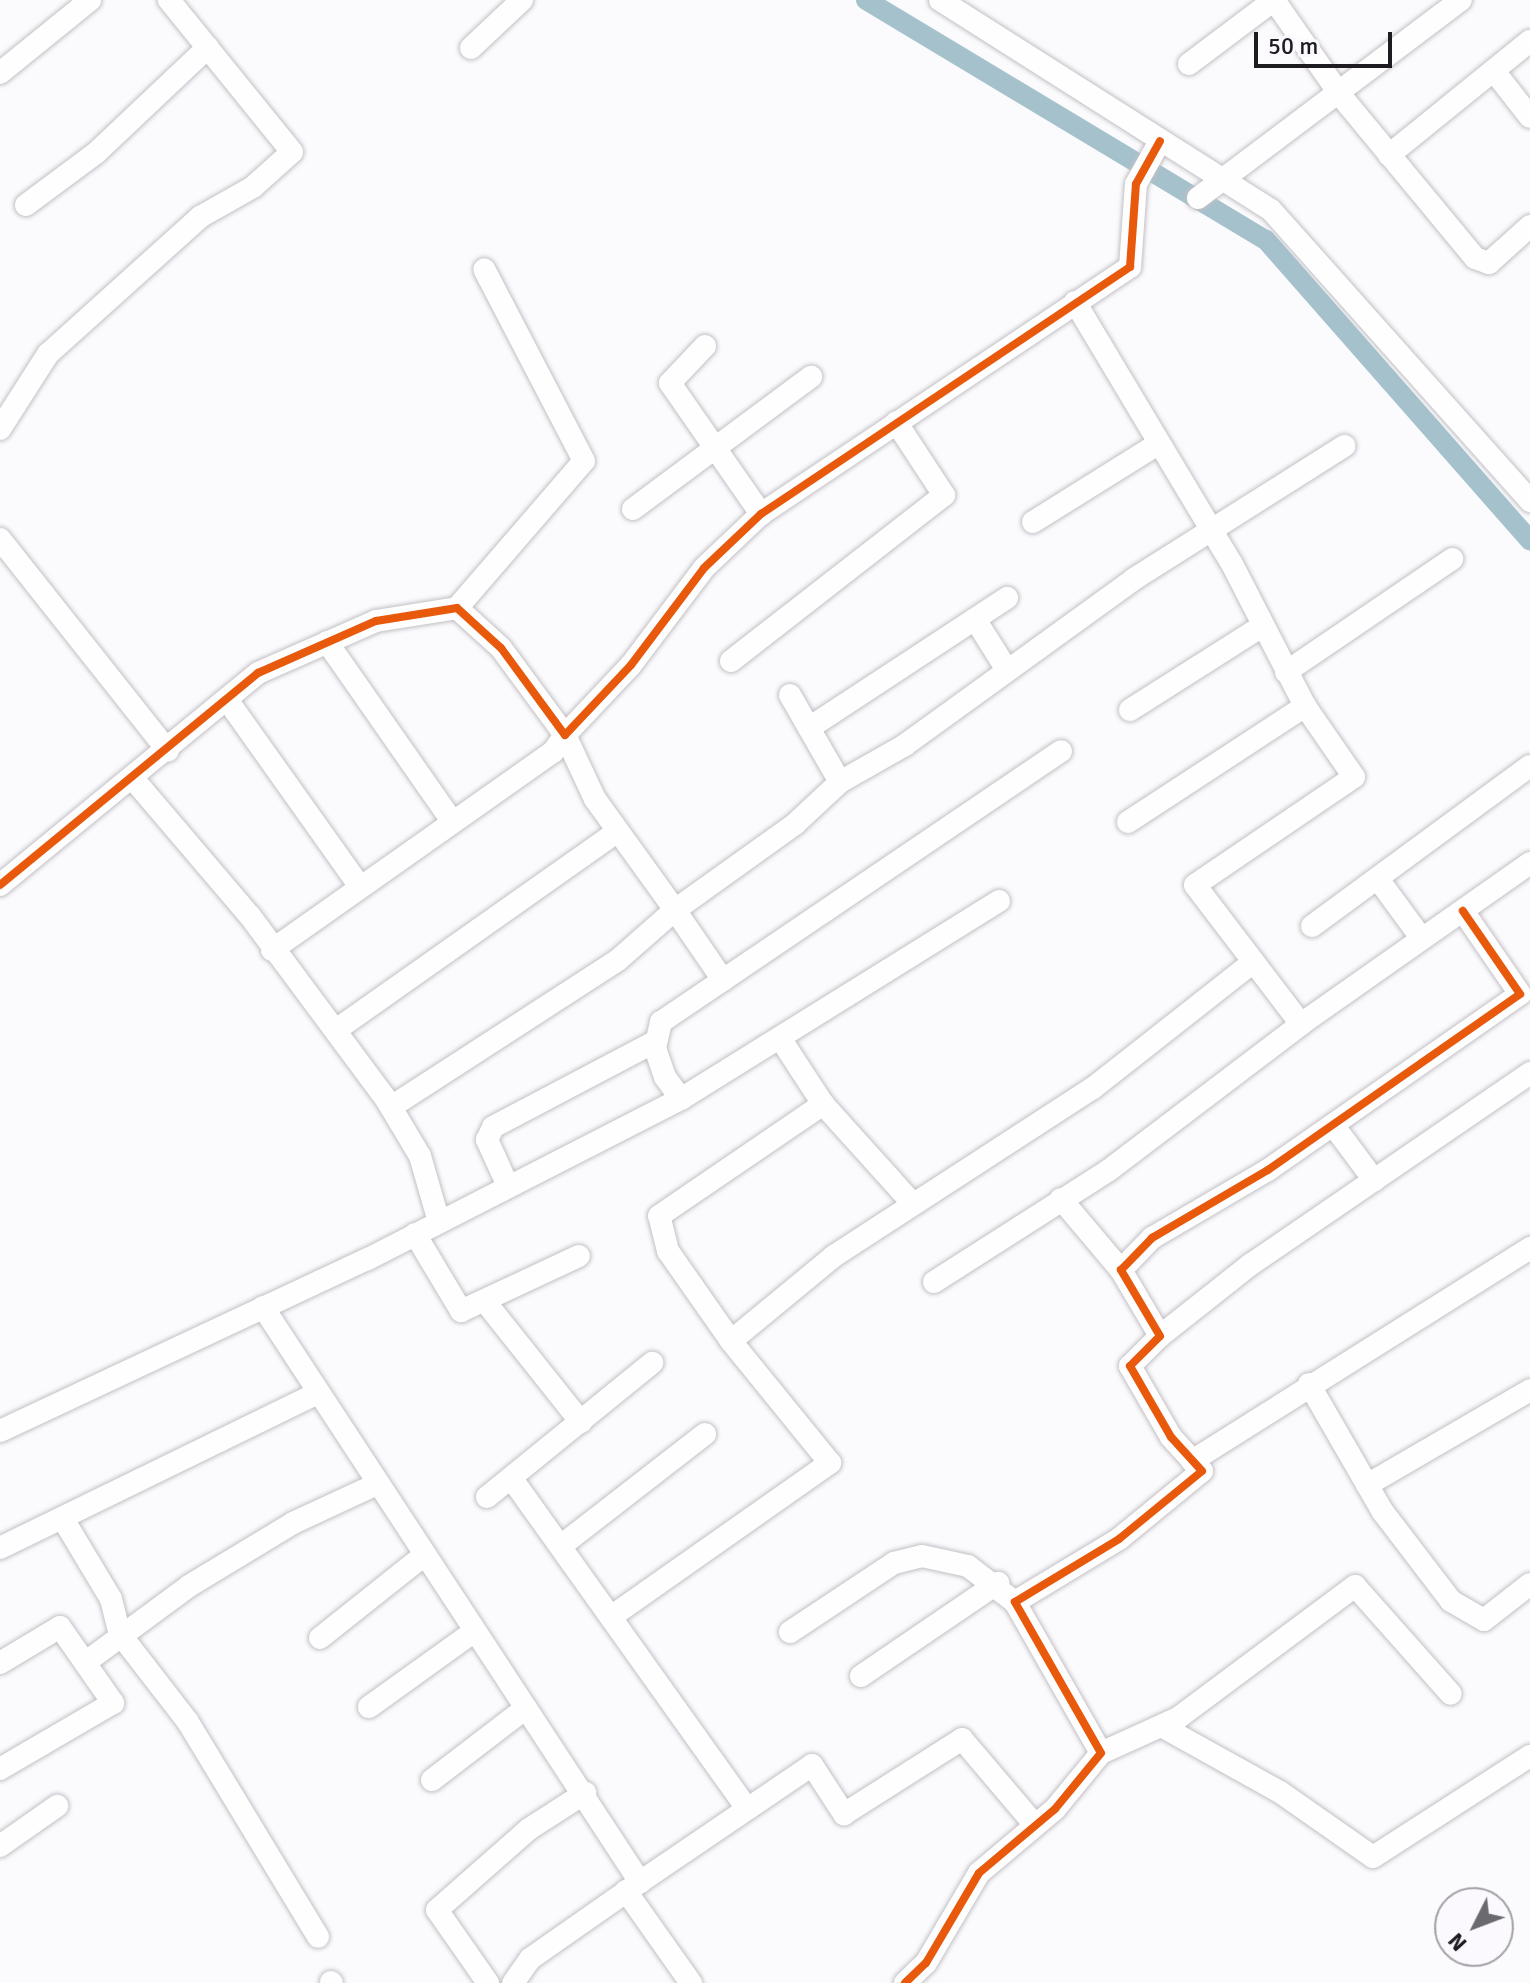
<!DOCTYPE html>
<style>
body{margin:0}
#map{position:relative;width:1530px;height:1983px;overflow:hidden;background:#fbfafd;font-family:Signika,sans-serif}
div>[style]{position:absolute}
.canal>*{height:20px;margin:-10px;padding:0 10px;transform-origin:10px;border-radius:10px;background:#a4c1cc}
.roads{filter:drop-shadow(0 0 2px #c2c0c4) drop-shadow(0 0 2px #c2c0c4)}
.minor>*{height:22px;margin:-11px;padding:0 11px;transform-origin:11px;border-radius:11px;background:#fefeff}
.cycleway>*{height:8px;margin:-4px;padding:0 4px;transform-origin:4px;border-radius:4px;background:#e8590c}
span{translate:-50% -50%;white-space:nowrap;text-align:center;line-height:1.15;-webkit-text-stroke:6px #fbf9fe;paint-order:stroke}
.north{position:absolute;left:1434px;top:1887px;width:80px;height:80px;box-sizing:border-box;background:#fbf9fe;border:2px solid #a3a1a6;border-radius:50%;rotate:228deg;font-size:22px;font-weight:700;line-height:32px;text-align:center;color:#1e1c21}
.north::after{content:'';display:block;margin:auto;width:28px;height:36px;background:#6b6a6e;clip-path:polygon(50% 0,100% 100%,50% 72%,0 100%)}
.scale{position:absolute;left:1254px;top:32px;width:138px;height:36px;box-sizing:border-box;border:4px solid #1e1c21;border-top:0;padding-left:10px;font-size:24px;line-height:28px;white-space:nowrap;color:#1e1c21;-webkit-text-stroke:6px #fbf9fe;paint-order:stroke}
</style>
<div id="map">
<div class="canal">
<div style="left:866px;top:0;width:466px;rotate:31deg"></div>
<div style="left:1266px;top:240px;width:400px;rotate:48.7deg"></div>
</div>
<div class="roads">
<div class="minor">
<div style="left:940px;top:0;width:392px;rotate:32.4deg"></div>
<div style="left:1271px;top:210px;width:390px;rotate:48.3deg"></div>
<div style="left:1274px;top:0;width:117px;rotate:55.1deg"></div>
<div style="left:1341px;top:96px;width:210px;rotate:50.4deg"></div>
<div style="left:1475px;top:258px;width:15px;rotate:20deg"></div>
<div style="left:1489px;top:263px;width:55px;rotate:-42.1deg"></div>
<div style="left:471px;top:48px;width:70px;rotate:-43.3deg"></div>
<div style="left:1189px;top:64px;width:106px;rotate:-37deg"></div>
<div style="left:1494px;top:71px;width:58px;rotate:52deg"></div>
<div style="left:0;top:73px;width:116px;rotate:-39deg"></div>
<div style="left:1389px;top:155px;width:181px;rotate:-39deg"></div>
<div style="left:1198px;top:198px;width:329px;rotate:-37deg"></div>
<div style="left:26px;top:205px;width:87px;rotate:-36.6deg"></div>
<div style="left:96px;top:153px;width:154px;rotate:-43.4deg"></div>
<div style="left:1075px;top:302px;width:305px;rotate:59.1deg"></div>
<div style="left:1232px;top:564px;width:160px;rotate:62.8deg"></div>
<div style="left:1305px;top:706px;width:86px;rotate:55.4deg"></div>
<div style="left:1354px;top:777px;width:192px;rotate:145.8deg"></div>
<div style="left:1195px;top:885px;width:175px;rotate:52.7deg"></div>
<div style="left:1301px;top:1024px;width:280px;rotate:-35.1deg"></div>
<div style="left:705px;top:346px;width:51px;rotate:133.4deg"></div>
<div style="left:670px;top:383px;width:160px;rotate:55.2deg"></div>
<div style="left:0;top:429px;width:89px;rotate:-57.4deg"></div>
<div style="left:48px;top:354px;width:205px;rotate:-42deg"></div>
<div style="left:200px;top:217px;width:61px;rotate:-29.5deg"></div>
<div style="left:253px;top:187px;width:52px;rotate:-41.9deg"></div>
<div style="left:292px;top:152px;width:196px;rotate:-129deg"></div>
<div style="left:633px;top:509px;width:222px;rotate:-36.6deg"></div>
<div style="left:1033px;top:522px;width:147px;rotate:-32deg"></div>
<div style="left:0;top:539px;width:270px;rotate:51.6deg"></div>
<div style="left:457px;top:608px;width:194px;rotate:-49.2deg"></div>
<div style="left:584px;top:461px;width:216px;rotate:-117.5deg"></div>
<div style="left:975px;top:619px;width:60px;rotate:57.9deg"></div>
<div style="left:327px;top:642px;width:218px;rotate:55.1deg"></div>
<div style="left:731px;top:661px;width:270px;rotate:-37.9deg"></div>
<div style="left:944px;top:495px;width:87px;rotate:-123.3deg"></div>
<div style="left:1286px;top:672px;width:201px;rotate:-34.2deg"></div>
<div style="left:790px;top:695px;width:100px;rotate:60.1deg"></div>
<div style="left:228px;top:701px;width:228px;rotate:54.6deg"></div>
<div style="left:1130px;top:710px;width:155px;rotate:-32.4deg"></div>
<div style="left:809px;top:728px;width:237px;rotate:-33.3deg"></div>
<div style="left:565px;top:735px;width:71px;rotate:64.9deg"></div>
<div style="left:595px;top:799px;width:137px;rotate:54.2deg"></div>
<div style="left:675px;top:910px;width:148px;rotate:-35.6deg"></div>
<div style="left:795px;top:824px;width:62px;rotate:-43deg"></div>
<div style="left:840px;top:782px;width:75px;rotate:-29.6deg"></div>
<div style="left:905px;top:745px;width:283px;rotate:-35.9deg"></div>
<div style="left:1134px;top:579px;width:249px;rotate:-32.3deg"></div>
<div style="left:135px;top:781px;width:177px;rotate:49.6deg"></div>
<div style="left:250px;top:916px;width:228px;rotate:53.4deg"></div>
<div style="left:386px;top:1099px;width:66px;rotate:59.2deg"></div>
<div style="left:420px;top:1156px;width:69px;rotate:73.9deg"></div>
<div style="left:1128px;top:822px;width:212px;rotate:-33.2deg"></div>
<div style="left:1378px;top:879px;width:74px;rotate:53.7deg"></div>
<div style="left:0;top:885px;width:334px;rotate:-39.4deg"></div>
<div style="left:258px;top:673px;width:129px;rotate:-23.8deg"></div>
<div style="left:376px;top:621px;width:82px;rotate:-9.1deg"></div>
<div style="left:457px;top:608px;width:59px;rotate:42.3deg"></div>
<div style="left:501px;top:648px;width:108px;rotate:53.7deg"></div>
<div style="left:565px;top:735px;width:96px;rotate:-46.7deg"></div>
<div style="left:631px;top:665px;width:121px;rotate:-53deg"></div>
<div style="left:704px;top:568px;width:79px;rotate:-43.5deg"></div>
<div style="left:761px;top:514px;width:444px;rotate:-33.8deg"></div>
<div style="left:1130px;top:267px;width:83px;rotate:-85.9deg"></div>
<div style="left:1136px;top:184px;width:49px;rotate:-60.8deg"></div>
<div style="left:999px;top:901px;width:375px;rotate:148.1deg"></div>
<div style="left:681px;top:1099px;width:27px;rotate:-126deg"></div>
<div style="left:665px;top:1077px;width:31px;rotate:-109deg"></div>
<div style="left:655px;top:1048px;width:27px;rotate:-77deg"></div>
<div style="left:661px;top:1022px;width:483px;rotate:-34.1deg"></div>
<div style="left:1312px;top:926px;width:270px;rotate:-36.3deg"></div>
<div style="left:272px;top:950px;width:344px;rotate:-35.2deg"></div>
<div style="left:553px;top:752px;width:21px;rotate:-55deg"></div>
<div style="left:336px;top:1030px;width:345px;rotate:-35.2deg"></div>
<div style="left:780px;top:1038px;width:79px;rotate:56.9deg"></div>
<div style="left:823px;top:1104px;width:133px;rotate:48deg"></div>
<div style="left:391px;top:1107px;width:270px;rotate:-32.9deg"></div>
<div style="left:618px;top:960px;width:76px;rotate:-41.3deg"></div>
<div style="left:675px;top:910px;width:85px;rotate:55.6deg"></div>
<div style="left:1333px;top:1125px;width:69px;rotate:53.3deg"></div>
<div style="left:508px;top:1186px;width:51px;rotate:-114.5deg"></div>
<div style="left:487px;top:1140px;width:14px;rotate:-65deg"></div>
<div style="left:493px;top:1127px;width:184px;rotate:-27.8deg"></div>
<div style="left:1061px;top:1199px;width:93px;rotate:49.8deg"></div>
<div style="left:415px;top:1234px;width:90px;rotate:59.1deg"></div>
<div style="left:461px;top:1311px;width:130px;rotate:-25deg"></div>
<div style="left:934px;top:1282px;width:208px;rotate:-32.6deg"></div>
<div style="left:1109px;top:1170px;width:241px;rotate:-37.2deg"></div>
<div style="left:487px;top:1304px;width:151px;rotate:51.5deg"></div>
<div style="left:263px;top:1307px;width:688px;rotate:56.75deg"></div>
<div style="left:640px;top:1882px;width:134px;rotate:145deg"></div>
<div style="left:530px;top:1959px;width:29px;rotate:125deg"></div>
<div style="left:1160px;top:1336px;width:115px;rotate:-38.3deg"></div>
<div style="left:1250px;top:1265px;width:340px;rotate:-34.4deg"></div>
<div style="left:731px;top:1341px;width:110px;rotate:-125deg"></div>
<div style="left:668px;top:1251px;width:36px;rotate:-104deg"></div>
<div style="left:659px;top:1216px;width:199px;rotate:-34.3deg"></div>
<div style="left:1309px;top:1384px;width:148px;rotate:60deg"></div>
<div style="left:1383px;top:1512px;width:112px;rotate:52.6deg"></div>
<div style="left:1451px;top:1601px;width:38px;rotate:30deg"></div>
<div style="left:1484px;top:1620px;width:58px;rotate:-38deg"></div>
<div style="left:0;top:1431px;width:406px;rotate:-25.1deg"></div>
<div style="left:368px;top:1259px;width:352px;rotate:-27.1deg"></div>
<div style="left:1192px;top:1461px;width:400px;rotate:-32.2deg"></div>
<div style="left:512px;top:1479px;width:399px;rotate:54.5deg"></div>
<div style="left:1367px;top:1485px;width:189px;rotate:-30.2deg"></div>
<div style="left:487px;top:1497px;width:213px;rotate:-39.1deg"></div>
<div style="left:63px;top:1519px;width:93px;rotate:59deg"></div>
<div style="left:111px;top:1599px;width:36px;rotate:76deg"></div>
<div style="left:120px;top:1634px;width:111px;rotate:52.3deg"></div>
<div style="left:188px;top:1722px;width:251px;rotate:58.8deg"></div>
<div style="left:562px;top:1545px;width:181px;rotate:-37.8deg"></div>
<div style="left:0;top:1548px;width:352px;rotate:-26deg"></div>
<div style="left:615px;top:1614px;width:263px;rotate:-35.1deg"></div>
<div style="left:830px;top:1463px;width:157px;rotate:-129.1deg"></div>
<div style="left:731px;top:1341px;width:134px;rotate:-39.5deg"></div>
<div style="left:834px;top:1256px;width:309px;rotate:-33deg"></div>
<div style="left:1093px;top:1088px;width:204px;rotate:-38.2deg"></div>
<div style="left:790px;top:1632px;width:125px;rotate:-33.6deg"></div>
<div style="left:894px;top:1563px;width:29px;rotate:-14deg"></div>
<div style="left:922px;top:1556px;width:47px;rotate:12.3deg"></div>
<div style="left:968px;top:1566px;width:59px;rotate:37.5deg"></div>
<div style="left:320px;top:1638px;width:130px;rotate:-38.5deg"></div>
<div style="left:86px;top:1662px;width:128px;rotate:-36.4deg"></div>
<div style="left:189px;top:1586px;width:122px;rotate:-31.2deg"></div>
<div style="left:293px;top:1523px;width:90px;rotate:-24.9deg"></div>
<div style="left:0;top:1663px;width:70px;rotate:-31deg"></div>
<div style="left:60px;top:1627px;width:93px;rotate:55.1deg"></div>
<div style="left:113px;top:1703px;width:131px;rotate:149.7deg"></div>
<div style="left:861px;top:1676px;width:166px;rotate:-34.2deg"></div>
<div style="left:369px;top:1707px;width:127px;rotate:-35.7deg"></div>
<div style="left:1163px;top:1727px;width:134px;rotate:29.1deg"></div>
<div style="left:1280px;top:1792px;width:113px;rotate:35deg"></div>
<div style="left:1373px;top:1857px;width:187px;rotate:-32.8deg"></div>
<div style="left:1101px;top:1753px;width:85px;rotate:-24.4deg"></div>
<div style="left:1178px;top:1718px;width:221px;rotate:-36.7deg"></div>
<div style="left:1355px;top:1586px;width:144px;rotate:48.4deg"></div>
<div style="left:432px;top:1780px;width:118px;rotate:-37.5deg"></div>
<div style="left:0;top:1846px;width:70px;rotate:-35.1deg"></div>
<div style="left:640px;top:1882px;width:208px;rotate:-34.2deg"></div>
<div style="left:812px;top:1765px;width:59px;rotate:56.9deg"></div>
<div style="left:844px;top:1814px;width:140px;rotate:-32.4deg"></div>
<div style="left:962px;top:1739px;width:113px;rotate:49.7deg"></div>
<div style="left:626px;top:1891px;width:113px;rotate:54.8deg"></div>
<div style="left:331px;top:1982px;width:1px;rotate:45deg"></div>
<div style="left:488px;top:1983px;width:89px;rotate:-124.9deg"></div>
<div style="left:437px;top:1910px;width:123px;rotate:-41.4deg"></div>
<div style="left:529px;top:1829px;width:67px;rotate:-32.7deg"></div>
<div style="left:905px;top:1983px;width:29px;rotate:-44deg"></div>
<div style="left:926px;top:1963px;width:104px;rotate:-59.5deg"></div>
<div style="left:979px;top:1873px;width:99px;rotate:-40.1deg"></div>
<div style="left:1055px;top:1809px;width:72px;rotate:-50.6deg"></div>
<div style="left:1101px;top:1753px;width:174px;rotate:-119.7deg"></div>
<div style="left:1015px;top:1602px;width:122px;rotate:-31.2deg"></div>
<div style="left:1119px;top:1539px;width:107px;rotate:-39.3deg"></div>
<div style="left:1202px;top:1471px;width:46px;rotate:-132.4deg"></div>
<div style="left:1171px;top:1437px;width:82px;rotate:-120deg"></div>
<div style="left:1130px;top:1366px;width:42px;rotate:-45deg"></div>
<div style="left:1160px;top:1336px;width:77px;rotate:-120.6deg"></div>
<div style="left:1121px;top:1270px;width:45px;rotate:-45.9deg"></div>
<div style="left:1152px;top:1238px;width:134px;rotate:-30.4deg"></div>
<div style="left:1268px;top:1170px;width:307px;rotate:-34.9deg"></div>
<div style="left:1520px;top:994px;width:101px;rotate:-124.5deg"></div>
</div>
</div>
<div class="cycleway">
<div style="left:0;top:885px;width:334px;rotate:-39.4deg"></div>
<div style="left:258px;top:673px;width:129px;rotate:-23.8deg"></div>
<div style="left:376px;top:621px;width:82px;rotate:-9.1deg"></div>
<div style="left:457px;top:608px;width:59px;rotate:42.3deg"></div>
<div style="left:501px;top:648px;width:108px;rotate:53.7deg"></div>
<div style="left:565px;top:735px;width:96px;rotate:-46.7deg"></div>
<div style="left:631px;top:665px;width:121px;rotate:-53deg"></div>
<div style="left:704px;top:568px;width:79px;rotate:-43.5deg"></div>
<div style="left:761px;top:514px;width:444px;rotate:-33.8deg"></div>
<div style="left:1130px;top:267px;width:83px;rotate:-85.9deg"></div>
<div style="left:1136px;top:184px;width:49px;rotate:-60.8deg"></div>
<div style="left:905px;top:1983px;width:29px;rotate:-44deg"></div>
<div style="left:926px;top:1963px;width:104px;rotate:-59.5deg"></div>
<div style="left:979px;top:1873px;width:99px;rotate:-40.1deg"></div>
<div style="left:1055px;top:1809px;width:72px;rotate:-50.6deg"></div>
<div style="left:1101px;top:1753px;width:174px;rotate:-119.7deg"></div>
<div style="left:1015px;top:1602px;width:122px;rotate:-31.2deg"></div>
<div style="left:1119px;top:1539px;width:107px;rotate:-39.3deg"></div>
<div style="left:1202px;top:1471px;width:46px;rotate:-132.4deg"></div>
<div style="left:1171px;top:1437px;width:82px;rotate:-120deg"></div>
<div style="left:1130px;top:1366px;width:42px;rotate:-45deg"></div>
<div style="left:1160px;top:1336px;width:77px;rotate:-120.6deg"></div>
<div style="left:1121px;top:1270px;width:45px;rotate:-45.9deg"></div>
<div style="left:1152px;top:1238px;width:134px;rotate:-30.4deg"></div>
<div style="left:1268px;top:1170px;width:307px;rotate:-34.9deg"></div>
<div style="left:1520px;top:994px;width:101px;rotate:-124.5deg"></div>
</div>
<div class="north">N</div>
<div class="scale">50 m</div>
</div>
